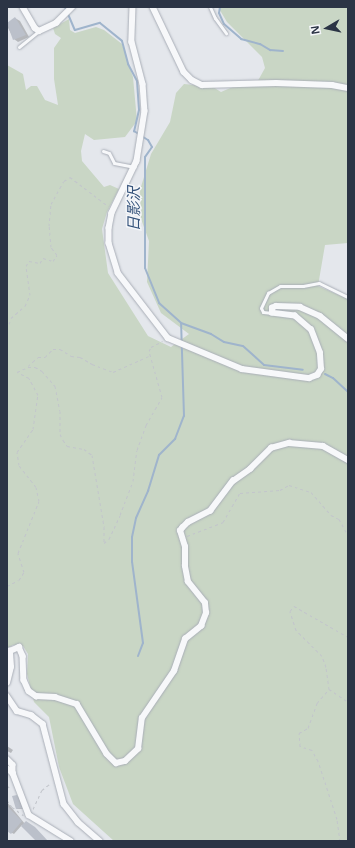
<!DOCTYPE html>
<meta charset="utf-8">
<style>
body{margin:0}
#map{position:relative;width:355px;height:848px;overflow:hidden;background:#e4e7ec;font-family:"Open Sans","Noto Sans JP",sans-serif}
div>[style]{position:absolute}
.green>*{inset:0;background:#c9d6c5}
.shadow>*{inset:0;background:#0003}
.stream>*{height:2px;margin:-1px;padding:0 1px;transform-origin:1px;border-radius:1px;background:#9fb4cc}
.building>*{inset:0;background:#bbc0ca}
.path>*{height:1px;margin-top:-0.5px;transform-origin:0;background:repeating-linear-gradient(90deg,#c2c5cb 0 3px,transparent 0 6px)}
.roads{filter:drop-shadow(0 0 1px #a9aeb7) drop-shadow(0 0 1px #a9aeb7)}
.service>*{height:3px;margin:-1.5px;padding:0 1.5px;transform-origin:1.5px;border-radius:1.5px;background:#f7f8fa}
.minor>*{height:5.5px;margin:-2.75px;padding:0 2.75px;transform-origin:2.75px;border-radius:2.75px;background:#f7f8fa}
span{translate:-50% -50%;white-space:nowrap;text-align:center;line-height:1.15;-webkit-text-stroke:3px #f4f6f9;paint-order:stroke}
.water-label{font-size:15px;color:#34527a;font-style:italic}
.frame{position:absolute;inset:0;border:8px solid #2b3445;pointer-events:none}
.north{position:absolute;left:307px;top:8px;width:40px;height:40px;-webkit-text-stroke:3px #f4f6f9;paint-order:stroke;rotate:261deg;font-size:11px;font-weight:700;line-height:16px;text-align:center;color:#2b3445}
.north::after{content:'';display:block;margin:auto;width:14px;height:18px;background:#2b3445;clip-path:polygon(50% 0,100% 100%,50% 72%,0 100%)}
</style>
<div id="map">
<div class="green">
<div style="clip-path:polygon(218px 7px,348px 7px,348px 243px,325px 245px,318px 286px,348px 299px,348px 841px,114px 841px,73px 804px,59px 767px,49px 717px,34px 702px,27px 674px,28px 654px,23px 646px,13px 645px,7px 649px,7px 65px,23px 74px,26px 90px,31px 86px,37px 86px,45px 100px,58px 105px,54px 79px,54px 48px,61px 38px,55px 34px,53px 28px,69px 19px,70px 30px,75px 33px,96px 27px,104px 30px,122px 44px,133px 77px,137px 121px,125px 137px,94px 140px,85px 134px,81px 151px,82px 161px,104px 187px,110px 185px,119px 189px,107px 212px,102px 229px,108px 273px,148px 336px,171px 347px,189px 334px,161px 313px,147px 282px,149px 241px,141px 219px,140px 190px,151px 154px,170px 122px,176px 93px,184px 84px,213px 87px,221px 92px,235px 86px,255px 86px,265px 68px,262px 57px,227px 22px)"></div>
</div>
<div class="shadow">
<div style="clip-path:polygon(15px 18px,20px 21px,29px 37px,18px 42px,14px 39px,7px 26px)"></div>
<div style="clip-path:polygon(7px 746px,13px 750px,11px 753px,7px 751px)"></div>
<div style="clip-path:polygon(17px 796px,19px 797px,23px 809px,17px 809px)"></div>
<div style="clip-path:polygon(7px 802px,25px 824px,47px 841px,37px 841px,22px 825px,14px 834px,7px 830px)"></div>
</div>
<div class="stream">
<div style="left:65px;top:7px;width:25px;rotate:67deg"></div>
<div style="left:75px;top:30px;width:26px;rotate:-16deg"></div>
<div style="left:100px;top:23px;width:28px;rotate:39deg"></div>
<div style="left:122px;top:41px;width:24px;rotate:75deg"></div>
<div style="left:128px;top:64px;width:19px;rotate:62deg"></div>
<div style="left:137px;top:81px;width:29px;rotate:86deg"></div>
<div style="left:139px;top:110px;width:22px;rotate:103deg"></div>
<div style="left:134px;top:131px;width:17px;rotate:33deg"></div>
<div style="left:148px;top:140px;width:8px;rotate:60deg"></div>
<div style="left:152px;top:147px;width:12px;rotate:125deg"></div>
<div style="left:145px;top:157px;width:111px;rotate:90deg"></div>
<div style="left:145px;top:268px;width:38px;rotate:68deg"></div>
<div style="left:159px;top:303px;width:30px;rotate:42deg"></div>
<div style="left:181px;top:323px;width:32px;rotate:20deg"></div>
<div style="left:211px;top:334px;width:15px;rotate:32deg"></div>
<div style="left:224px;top:342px;width:19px;rotate:12deg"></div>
<div style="left:243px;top:346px;width:28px;rotate:42deg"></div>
<div style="left:264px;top:365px;width:39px;rotate:7deg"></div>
<div style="left:220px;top:7px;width:6px;rotate:99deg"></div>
<div style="left:219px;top:13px;width:12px;rotate:66deg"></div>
<div style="left:224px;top:24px;width:23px;rotate:41deg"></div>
<div style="left:241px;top:39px;width:20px;rotate:15deg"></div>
<div style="left:260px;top:44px;width:12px;rotate:31deg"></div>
<div style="left:270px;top:50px;width:13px;rotate:4deg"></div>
<div style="left:325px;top:374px;width:9px;rotate:27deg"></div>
<div style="left:333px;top:378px;width:21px;rotate:43deg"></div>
<div style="left:138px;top:656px;width:14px;rotate:-69deg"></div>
<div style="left:143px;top:643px;width:82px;rotate:-97.7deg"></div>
<div style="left:132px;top:562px;width:25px;rotate:-90deg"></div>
<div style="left:132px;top:537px;width:19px;rotate:-78deg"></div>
<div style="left:136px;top:518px;width:30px;rotate:-66deg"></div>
<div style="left:148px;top:491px;width:38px;rotate:-73deg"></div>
<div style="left:159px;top:455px;width:23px;rotate:-45deg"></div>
<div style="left:175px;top:439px;width:25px;rotate:-69deg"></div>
<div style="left:184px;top:416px;width:93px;rotate:-91.8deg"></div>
</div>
<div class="building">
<div style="clip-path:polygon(15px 17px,26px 35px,13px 40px,7px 23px)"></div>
<div style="clip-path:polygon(17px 795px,22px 808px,16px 809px,12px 796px)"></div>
<div style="clip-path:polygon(7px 806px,22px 821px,11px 834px,7px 831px)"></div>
<div style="clip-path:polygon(26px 821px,35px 827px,48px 841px,36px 841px,21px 826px)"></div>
</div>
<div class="path">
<div style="left:9px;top:324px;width:6px;rotate:-72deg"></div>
<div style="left:11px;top:318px;width:18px;rotate:-41deg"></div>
<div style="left:25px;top:306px;width:12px;rotate:-66deg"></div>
<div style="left:30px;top:295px;width:29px;rotate:-98deg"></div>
<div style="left:26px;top:266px;width:6px;rotate:-59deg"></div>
<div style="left:29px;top:261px;width:11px;rotate:10deg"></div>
<div style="left:40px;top:263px;width:6px;rotate:-59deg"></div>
<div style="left:43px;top:258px;width:10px;rotate:17deg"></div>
<div style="left:53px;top:261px;width:7px;rotate:-56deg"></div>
<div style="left:57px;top:255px;width:10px;rotate:-127deg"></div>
<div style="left:51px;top:247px;width:21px;rotate:-95deg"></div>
<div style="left:49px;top:226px;width:22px;rotate:-85deg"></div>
<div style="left:51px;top:204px;width:26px;rotate:-61deg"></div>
<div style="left:64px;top:181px;width:7px;rotate:-34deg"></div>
<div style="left:70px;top:177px;width:48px;rotate:37.3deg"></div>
<div style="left:28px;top:366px;width:13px;rotate:-42deg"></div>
<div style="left:38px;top:357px;width:7px"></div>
<div style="left:45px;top:357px;width:11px;rotate:-45deg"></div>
<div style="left:53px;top:349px;width:7px"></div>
<div style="left:60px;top:349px;width:13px;rotate:32deg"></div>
<div style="left:71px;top:356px;width:9px;rotate:6deg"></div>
<div style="left:80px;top:357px;width:14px;rotate:30deg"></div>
<div style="left:92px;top:364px;width:22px;rotate:21deg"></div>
<div style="left:113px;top:372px;width:39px;rotate:-24deg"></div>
<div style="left:187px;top:536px;width:39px;rotate:-21deg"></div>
<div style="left:223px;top:522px;width:34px;rotate:-60deg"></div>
<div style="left:240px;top:493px;width:40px;rotate:-4.3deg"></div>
<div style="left:280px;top:490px;width:10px;rotate:-29deg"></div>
<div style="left:289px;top:485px;width:23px;rotate:18deg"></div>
<div style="left:311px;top:492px;width:30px;rotate:49deg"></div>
<div style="left:331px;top:515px;width:9px;rotate:27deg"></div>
<div style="left:339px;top:519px;width:18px;rotate:61deg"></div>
<div style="left:7px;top:586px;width:13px;rotate:-27deg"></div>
<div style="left:19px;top:580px;width:9px;rotate:-58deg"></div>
<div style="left:24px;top:572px;width:20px;rotate:-108deg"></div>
<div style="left:18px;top:553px;width:56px;rotate:-68deg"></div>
<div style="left:39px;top:501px;width:14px;rotate:-102deg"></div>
<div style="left:36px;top:487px;width:28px;rotate:-128deg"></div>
<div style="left:19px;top:465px;width:13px;rotate:-99deg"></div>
<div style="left:17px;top:452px;width:28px;rotate:-55deg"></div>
<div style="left:33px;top:429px;width:34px;rotate:-82deg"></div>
<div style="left:38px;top:395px;width:19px;rotate:-118deg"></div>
<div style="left:29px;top:378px;width:13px;rotate:-153deg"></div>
<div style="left:17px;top:372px;width:12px;rotate:-24deg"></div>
<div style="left:28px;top:367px;width:7px"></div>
<div style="left:35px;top:367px;width:8px;rotate:30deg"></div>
<div style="left:42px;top:371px;width:20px;rotate:49deg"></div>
<div style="left:55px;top:386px;width:25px;rotate:79deg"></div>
<div style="left:60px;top:411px;width:23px;rotate:90deg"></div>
<div style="left:60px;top:434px;width:7px;rotate:63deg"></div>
<div style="left:63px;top:440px;width:7px;rotate:56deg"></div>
<div style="left:67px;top:446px;width:17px;rotate:10deg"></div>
<div style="left:84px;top:449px;width:10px;rotate:37deg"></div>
<div style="left:92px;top:455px;width:73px;rotate:80.5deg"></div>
<div style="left:104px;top:527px;width:16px;rotate:90deg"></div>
<div style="left:104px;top:543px;width:6px;rotate:-39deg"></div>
<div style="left:109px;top:539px;width:26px;rotate:-65deg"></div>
<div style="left:120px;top:515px;width:36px;rotate:-69deg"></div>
<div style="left:133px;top:481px;width:31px;rotate:-83deg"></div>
<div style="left:137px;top:450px;width:27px;rotate:-70deg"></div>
<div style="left:146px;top:425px;width:32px;rotate:-60deg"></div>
<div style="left:162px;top:397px;width:48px;rotate:-105.8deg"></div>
<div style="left:149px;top:351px;width:4px;rotate:-63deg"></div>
<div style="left:151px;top:347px;width:13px;rotate:-27deg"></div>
<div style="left:329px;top:689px;width:23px;rotate:34deg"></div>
<div style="left:7px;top:788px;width:5px;rotate:-37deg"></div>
<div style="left:7px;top:800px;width:9px;rotate:54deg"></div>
<div style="left:12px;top:807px;width:14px;rotate:36deg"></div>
<div style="left:33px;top:809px;width:21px;rotate:-65deg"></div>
<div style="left:42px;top:790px;width:11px;rotate:-38deg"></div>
<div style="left:340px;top:841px;width:22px;rotate:-98deg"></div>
<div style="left:337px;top:819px;width:61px;rotate:-108.1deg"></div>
<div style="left:318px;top:761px;width:13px;rotate:-119deg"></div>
<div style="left:312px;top:750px;width:13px;rotate:-162deg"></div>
<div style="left:300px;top:746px;width:13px;rotate:-94deg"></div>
<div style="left:299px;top:733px;width:10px;rotate:-29deg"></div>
<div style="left:308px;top:728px;width:27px;rotate:-70deg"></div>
<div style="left:317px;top:703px;width:18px;rotate:-49deg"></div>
<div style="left:329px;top:689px;width:22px;rotate:-98deg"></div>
<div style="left:326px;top:667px;width:12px;rotate:-110deg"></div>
<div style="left:322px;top:656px;width:37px;rotate:-135deg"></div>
<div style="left:296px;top:630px;width:20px;rotate:-108deg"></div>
<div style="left:290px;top:611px;width:6px;rotate:-51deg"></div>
<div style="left:294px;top:606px;width:62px;rotate:29.9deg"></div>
</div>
<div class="roads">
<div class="service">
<div style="left:210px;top:7px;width:12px;rotate:66deg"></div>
<div style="left:215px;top:18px;width:19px;rotate:54deg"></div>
<div style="left:19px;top:47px;width:26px;rotate:-39deg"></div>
<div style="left:103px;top:151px;width:6px;rotate:18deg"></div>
<div style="left:109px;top:153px;width:11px;rotate:63deg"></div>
<div style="left:114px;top:163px;width:21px;rotate:11deg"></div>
<div style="left:272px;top:313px;width:9px;rotate:-174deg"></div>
<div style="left:263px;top:312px;width:4px;rotate:-117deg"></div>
<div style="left:261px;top:308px;width:17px;rotate:-65deg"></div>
<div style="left:268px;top:293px;width:14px;rotate:-30deg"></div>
<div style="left:280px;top:286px;width:23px"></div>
<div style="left:303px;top:286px;width:16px;rotate:-11deg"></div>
<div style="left:319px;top:283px;width:32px;rotate:26deg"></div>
</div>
<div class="minor">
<div style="left:23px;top:7px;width:24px;rotate:60deg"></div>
<div style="left:35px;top:28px;width:5px;rotate:37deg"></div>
<div style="left:39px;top:31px;width:19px;rotate:-25deg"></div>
<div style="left:56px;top:23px;width:23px;rotate:-45deg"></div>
<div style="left:133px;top:7px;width:35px;rotate:92deg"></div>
<div style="left:132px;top:42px;width:43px;rotate:75.3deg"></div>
<div style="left:143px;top:84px;width:27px;rotate:86deg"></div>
<div style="left:145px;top:111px;width:51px;rotate:99.1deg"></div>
<div style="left:137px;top:161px;width:58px;rotate:115.7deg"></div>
<div style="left:112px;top:213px;width:15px;rotate:101deg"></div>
<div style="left:109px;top:228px;width:15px;rotate:90deg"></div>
<div style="left:109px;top:243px;width:31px;rotate:73deg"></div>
<div style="left:118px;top:273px;width:82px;rotate:52.4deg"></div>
<div style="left:168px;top:338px;width:80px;rotate:22.7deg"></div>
<div style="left:242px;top:369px;width:68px;rotate:7.7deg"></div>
<div style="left:309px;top:378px;width:9px;rotate:-21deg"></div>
<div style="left:317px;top:375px;width:7px;rotate:-56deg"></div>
<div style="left:321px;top:369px;width:16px;rotate:-94deg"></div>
<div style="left:320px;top:353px;width:25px;rotate:-111deg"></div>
<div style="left:311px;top:330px;width:21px;rotate:-139deg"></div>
<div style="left:295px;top:316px;width:23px;rotate:-173deg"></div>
<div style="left:272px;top:313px;width:5px;rotate:-90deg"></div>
<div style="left:272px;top:308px;width:4px;rotate:-27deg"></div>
<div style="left:276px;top:306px;width:24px;rotate:2deg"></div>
<div style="left:300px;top:307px;width:22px;rotate:24deg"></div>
<div style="left:320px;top:316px;width:36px;rotate:39deg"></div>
<div style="left:153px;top:7px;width:72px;rotate:64.5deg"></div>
<div style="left:184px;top:72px;width:11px;rotate:45deg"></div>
<div style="left:192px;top:80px;width:11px;rotate:27deg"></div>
<div style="left:202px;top:85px;width:74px;rotate:-1.5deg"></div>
<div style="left:276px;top:83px;width:56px;rotate:2deg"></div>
<div style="left:332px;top:85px;width:16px;rotate:11deg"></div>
<div style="left:7px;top:683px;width:16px;rotate:-76deg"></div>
<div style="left:11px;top:667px;width:16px;rotate:-94deg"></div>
<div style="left:10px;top:651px;width:10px;rotate:-24deg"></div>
<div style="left:19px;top:647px;width:10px;rotate:66deg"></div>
<div style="left:23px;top:656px;width:24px;rotate:88deg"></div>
<div style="left:24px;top:680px;width:12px;rotate:66deg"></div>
<div style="left:29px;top:691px;width:9px;rotate:36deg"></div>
<div style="left:36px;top:696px;width:19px;rotate:3deg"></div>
<div style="left:55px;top:697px;width:23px;rotate:18deg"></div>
<div style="left:77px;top:704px;width:58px;rotate:59deg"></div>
<div style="left:107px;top:754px;width:13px;rotate:45deg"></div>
<div style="left:116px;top:763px;width:9px;rotate:-13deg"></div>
<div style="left:125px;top:761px;width:18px;rotate:-43deg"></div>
<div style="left:138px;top:749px;width:31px;rotate:-83deg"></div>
<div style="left:142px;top:718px;width:57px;rotate:-55.8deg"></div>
<div style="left:174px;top:671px;width:34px;rotate:-71deg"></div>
<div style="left:185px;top:639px;width:21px;rotate:-39deg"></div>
<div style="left:201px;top:626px;width:14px;rotate:-69deg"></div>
<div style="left:206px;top:613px;width:10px;rotate:-96deg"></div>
<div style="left:205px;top:603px;width:27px;rotate:-129deg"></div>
<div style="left:188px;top:582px;width:16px;rotate:-101deg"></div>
<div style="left:185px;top:566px;width:19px;rotate:-90deg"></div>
<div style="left:185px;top:547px;width:17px;rotate:-107deg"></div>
<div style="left:180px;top:531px;width:4px;rotate:-56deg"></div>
<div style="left:182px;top:528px;width:8px;rotate:-45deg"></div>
<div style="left:188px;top:522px;width:25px;rotate:-27deg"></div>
<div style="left:210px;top:511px;width:38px;rotate:-53deg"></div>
<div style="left:233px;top:481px;width:21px;rotate:-35deg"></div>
<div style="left:250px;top:469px;width:30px;rotate:-45deg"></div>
<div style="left:271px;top:448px;width:19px;rotate:-16deg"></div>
<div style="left:289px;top:443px;width:34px;rotate:5deg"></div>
<div style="left:323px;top:446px;width:29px;rotate:29deg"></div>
<div style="left:7px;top:696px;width:18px;rotate:56deg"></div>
<div style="left:17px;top:711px;width:15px;rotate:16deg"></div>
<div style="left:31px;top:715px;width:15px;rotate:37deg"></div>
<div style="left:43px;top:724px;width:83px;rotate:75.3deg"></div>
<div style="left:64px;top:804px;width:23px;rotate:52deg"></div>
<div style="left:78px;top:822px;width:29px;rotate:41deg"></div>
<div style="left:7px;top:759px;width:8px;rotate:45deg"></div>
<div style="left:13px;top:765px;width:8px;rotate:90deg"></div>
<div style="left:13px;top:773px;width:45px;rotate:69.1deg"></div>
<div style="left:29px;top:815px;width:49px;rotate:31.8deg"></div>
<div style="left:7px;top:768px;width:8px;rotate:40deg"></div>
</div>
</div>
<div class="water-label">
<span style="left:134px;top:209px;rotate:-90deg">日影沢</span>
</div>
<div class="frame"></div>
<div class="north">N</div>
</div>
